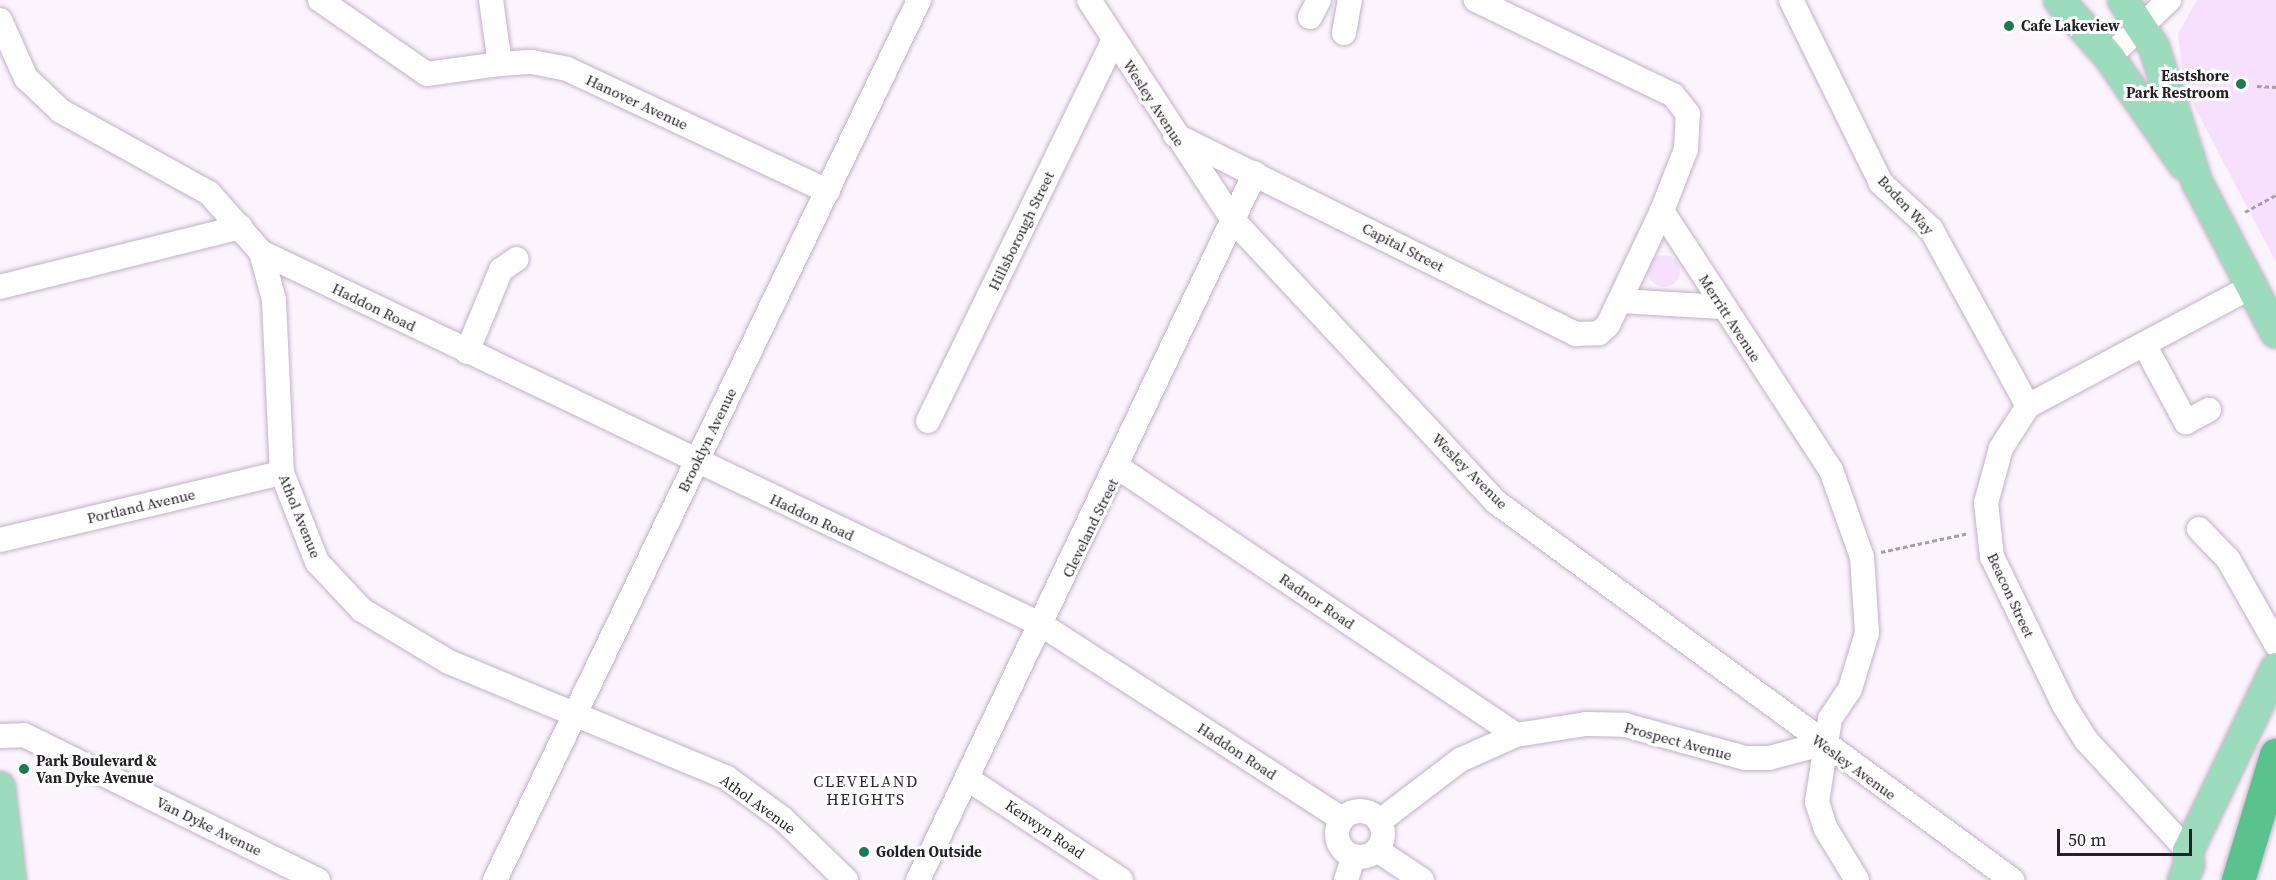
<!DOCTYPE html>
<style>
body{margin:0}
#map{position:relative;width:2276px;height:880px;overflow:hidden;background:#fbf4fd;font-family:"Source Serif 4",serif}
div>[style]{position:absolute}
.green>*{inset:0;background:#f7e0fe}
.round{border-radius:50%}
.path>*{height:3px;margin-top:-1.5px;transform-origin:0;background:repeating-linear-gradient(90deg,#a69fa8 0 4.5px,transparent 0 7.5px)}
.roads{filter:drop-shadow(0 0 2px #c2b1c7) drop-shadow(0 0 2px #c2b1c7)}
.minor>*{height:24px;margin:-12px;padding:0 12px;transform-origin:12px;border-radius:12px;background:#fff}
.minor>.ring{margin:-12px;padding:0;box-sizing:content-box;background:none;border:24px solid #fff;border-radius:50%}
.major>*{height:30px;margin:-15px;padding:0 15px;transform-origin:15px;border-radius:15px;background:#9cdbbb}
.highway>*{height:33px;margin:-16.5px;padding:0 16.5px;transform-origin:16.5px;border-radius:16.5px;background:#5ac38d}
.dots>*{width:16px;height:16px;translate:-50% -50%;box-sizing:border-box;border:3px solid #fff;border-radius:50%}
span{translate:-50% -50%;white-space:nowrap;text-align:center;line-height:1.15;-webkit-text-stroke:6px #fff;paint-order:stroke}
.poi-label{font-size:15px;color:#251f27;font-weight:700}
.left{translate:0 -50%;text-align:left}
.right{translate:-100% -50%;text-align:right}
.street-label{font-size:15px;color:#251f27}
.neighbourhood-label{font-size:16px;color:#342637;letter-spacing:1.5px}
.scale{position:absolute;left:2057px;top:829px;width:135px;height:27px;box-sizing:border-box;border:3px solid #251f27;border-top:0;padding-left:8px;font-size:18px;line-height:21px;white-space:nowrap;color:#251f27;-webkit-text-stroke:4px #fff;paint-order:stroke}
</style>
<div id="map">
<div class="green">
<div style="clip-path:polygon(2197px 0,2276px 0,2276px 262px,2195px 108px,2182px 69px,2178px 34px)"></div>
<div class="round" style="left:1648px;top:255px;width:32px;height:32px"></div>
</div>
<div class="path">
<div style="left:2257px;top:86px;width:19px;rotate:3deg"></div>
<div style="left:2245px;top:212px;width:35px;rotate:-29deg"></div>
<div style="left:1881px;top:552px;width:90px;rotate:-12.2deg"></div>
</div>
<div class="roads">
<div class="minor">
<div style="left:320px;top:0;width:130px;rotate:34.7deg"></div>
<div style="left:427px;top:74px;width:74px;rotate:-7.8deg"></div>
<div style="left:491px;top:0;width:65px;rotate:82deg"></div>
<div style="left:500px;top:64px;width:32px;rotate:-4deg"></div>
<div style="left:532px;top:62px;width:36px;rotate:11deg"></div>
<div style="left:567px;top:69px;width:288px;rotate:25.1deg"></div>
<div style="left:1089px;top:0;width:263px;rotate:56.8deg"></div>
<div style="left:1233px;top:220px;width:386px;rotate:47deg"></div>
<div style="left:1496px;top:502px;width:640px;rotate:36.22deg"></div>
<div style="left:1791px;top:0;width:204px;rotate:63.8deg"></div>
<div style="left:1881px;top:183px;width:68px;rotate:42.6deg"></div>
<div style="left:1931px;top:229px;width:202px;rotate:61.3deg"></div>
<div style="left:1310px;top:17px;width:19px;rotate:-62deg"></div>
<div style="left:0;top:20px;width:64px;rotate:65.9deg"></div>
<div style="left:26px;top:78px;width:48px;rotate:43.3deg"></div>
<div style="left:61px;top:111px;width:169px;rotate:29deg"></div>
<div style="left:209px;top:193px;width:79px;rotate:48.6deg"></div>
<div style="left:261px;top:252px;width:50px;rotate:74.8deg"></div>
<div style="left:274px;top:300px;width:173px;rotate:87.4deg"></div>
<div style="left:282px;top:473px;width:96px;rotate:68.5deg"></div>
<div style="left:317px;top:562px;width:66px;rotate:46.8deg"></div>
<div style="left:362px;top:610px;width:101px;rotate:30.9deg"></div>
<div style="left:449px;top:662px;width:301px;rotate:22.6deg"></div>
<div style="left:727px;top:778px;width:69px;rotate:36.2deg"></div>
<div style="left:783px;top:819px;width:88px;rotate:44.1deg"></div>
<div style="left:1344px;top:33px;width:34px;rotate:-80deg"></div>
<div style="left:2109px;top:57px;width:83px;rotate:-43.5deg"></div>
<div style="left:1175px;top:135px;width:448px;rotate:26.4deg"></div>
<div style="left:1576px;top:334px;width:23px;rotate:-2deg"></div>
<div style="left:1599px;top:333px;width:12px;rotate:-42deg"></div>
<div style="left:1608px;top:325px;width:126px;rotate:-64.7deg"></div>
<div style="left:1662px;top:211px;width:66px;rotate:-68.8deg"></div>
<div style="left:1686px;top:149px;width:35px;rotate:-87deg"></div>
<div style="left:1688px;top:114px;width:24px;rotate:-128deg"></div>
<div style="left:1673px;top:95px;width:219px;rotate:-154.3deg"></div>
<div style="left:1662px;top:211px;width:309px;rotate:56.9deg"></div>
<div style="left:1831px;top:470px;width:92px;rotate:70.4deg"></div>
<div style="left:1862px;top:557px;width:76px;rotate:86.2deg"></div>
<div style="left:1867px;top:633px;width:59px;rotate:106.9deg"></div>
<div style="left:1850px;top:689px;width:36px;rotate:124deg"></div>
<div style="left:1830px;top:719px;width:84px;rotate:98.9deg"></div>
<div style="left:1817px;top:802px;width:28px;rotate:72deg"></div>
<div style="left:1826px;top:829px;width:60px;rotate:58.7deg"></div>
<div style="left:261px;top:252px;width:865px;rotate:25.53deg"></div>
<div style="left:1042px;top:625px;width:357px;rotate:32.9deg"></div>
<div style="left:0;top:287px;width:248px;rotate:-14deg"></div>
<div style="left:1620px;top:301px;width:102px;rotate:3.4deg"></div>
<div style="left:2144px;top:344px;width:89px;rotate:61.7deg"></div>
<div style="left:2186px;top:422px;width:26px;rotate:-28deg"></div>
<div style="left:467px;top:352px;width:89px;rotate:-67.5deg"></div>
<div style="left:501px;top:270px;width:19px;rotate:-35deg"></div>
<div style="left:928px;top:421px;width:424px;rotate:-64deg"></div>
<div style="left:1119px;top:468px;width:478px;rotate:33.9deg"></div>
<div style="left:2199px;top:529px;width:42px;rotate:46deg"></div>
<div style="left:2228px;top:559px;width:98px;rotate:60.5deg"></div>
<div style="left:0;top:540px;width:290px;rotate:-13.4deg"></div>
<div style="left:0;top:736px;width:24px;rotate:-2deg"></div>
<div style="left:24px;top:735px;width:328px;rotate:26.3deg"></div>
<div style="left:968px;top:779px;width:183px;rotate:33.4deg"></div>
<div class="ring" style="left:1337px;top:811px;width:22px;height:22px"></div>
<div style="left:1380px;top:821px;width:101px;rotate:-37.3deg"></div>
<div style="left:1460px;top:760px;width:61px;rotate:-24.1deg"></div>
<div style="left:1516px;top:735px;width:71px;rotate:-8.9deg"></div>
<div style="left:1586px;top:724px;width:39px;rotate:1deg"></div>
<div style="left:1625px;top:725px;width:124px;rotate:15.4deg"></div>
<div style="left:1745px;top:758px;width:24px"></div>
<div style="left:1769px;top:758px;width:55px;rotate:-14.8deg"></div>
<div style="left:1377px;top:850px;width:54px;rotate:33.7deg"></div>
<div style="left:2188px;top:851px;width:151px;rotate:-132.6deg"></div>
<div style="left:2086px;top:740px;width:41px;rotate:-122.2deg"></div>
<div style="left:2064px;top:705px;width:165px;rotate:-115.9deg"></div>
<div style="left:1992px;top:557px;width:54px;rotate:-96.3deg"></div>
<div style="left:1986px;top:503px;width:57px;rotate:-74.7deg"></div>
<div style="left:2001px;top:448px;width:50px;rotate:-57.3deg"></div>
<div style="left:2028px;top:406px;width:253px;rotate:-28.1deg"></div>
<div style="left:495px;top:880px;width:977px;rotate:-64.27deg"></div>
<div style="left:918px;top:880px;width:783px;rotate:-64.51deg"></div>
<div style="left:1346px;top:880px;width:25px;rotate:-72deg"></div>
</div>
<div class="major">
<div style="left:2059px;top:0;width:76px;rotate:48.7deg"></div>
<div style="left:2109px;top:57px;width:131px;rotate:55.2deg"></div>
<div style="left:2123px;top:0;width:56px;rotate:56.6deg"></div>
<div style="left:2154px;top:47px;width:142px;rotate:72.3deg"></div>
<div style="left:2197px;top:182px;width:170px;rotate:62.4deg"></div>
<div style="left:0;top:787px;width:94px;rotate:83.3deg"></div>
<div style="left:2183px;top:880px;width:16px;rotate:-68deg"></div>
<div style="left:2189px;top:865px;width:14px;rotate:-94deg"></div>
<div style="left:2188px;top:851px;width:203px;rotate:-64.3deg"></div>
</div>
<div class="highway">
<div style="left:2238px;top:880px;width:131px;rotate:-73.1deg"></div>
</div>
</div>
<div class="dots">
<div style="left:2009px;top:26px;background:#1d7a50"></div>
<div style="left:2241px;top:84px;background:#1d7a50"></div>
<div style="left:24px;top:769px;background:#1d7a50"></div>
<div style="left:864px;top:852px;background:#1d7a50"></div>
</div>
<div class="poi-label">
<span class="left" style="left:2021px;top:26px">Cafe Lakeview</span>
<span class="right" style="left:2229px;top:84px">Eastshore<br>Park Restroom</span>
<span class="left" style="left:36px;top:769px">Park Boulevard &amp;<br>Van Dyke Avenue</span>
<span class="left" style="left:876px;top:852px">Golden Outside</span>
</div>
<div class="street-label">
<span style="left:637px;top:102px;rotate:25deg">Hanover Avenue</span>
<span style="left:1154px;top:103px;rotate:57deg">Wesley Avenue</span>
<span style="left:1906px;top:205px;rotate:47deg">Boden Way</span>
<span style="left:1021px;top:231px;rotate:-64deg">Hillsborough Street</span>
<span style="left:1403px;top:247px;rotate:27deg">Capital Street</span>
<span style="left:374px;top:307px;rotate:26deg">Haddon Road</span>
<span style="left:1730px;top:318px;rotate:57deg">Merritt Avenue</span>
<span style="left:707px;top:440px;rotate:-64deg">Brooklyn Avenue</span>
<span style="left:1470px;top:471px;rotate:45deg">Wesley Avenue</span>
<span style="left:141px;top:506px;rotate:-13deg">Portland Avenue</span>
<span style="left:300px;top:516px;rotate:68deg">Athol Avenue</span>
<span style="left:812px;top:517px;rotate:25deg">Haddon Road</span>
<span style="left:1090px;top:528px;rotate:-64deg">Cleveland Street</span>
<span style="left:2011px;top:595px;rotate:65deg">Beacon Street</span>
<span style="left:1317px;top:601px;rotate:34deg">Radnor Road</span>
<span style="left:1678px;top:741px;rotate:15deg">Prospect Avenue</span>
<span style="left:1237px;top:751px;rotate:33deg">Haddon Road</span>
<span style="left:1854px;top:767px;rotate:36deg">Wesley Avenue</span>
<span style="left:758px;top:804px;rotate:36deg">Athol Avenue</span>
<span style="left:209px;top:826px;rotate:26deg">Van Dyke Avenue</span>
<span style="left:1045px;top:829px;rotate:34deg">Kenwyn Road</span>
</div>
<div class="neighbourhood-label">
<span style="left:866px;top:790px">CLEVELAND<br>HEIGHTS</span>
</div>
<div class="scale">50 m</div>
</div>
